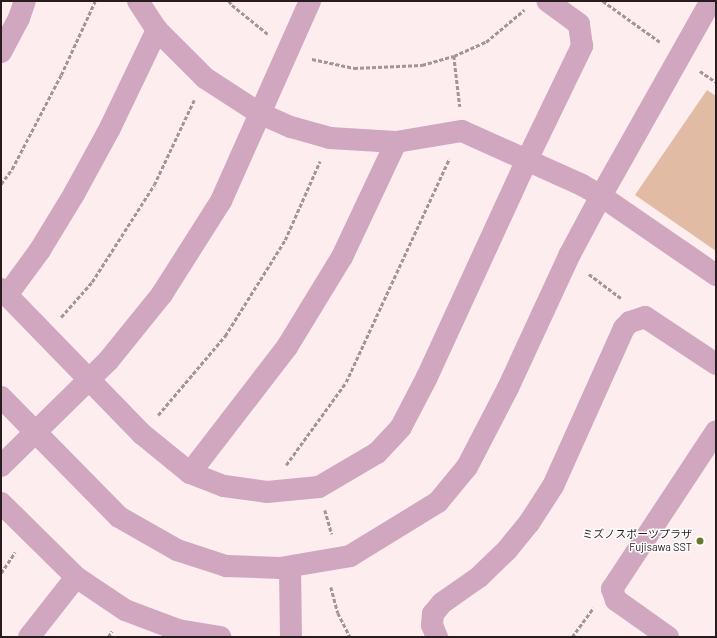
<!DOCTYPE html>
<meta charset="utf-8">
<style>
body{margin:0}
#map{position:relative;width:717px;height:638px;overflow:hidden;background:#fdedef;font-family:Barlow,"Noto Sans JP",sans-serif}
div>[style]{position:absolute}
.green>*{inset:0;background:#e1bba4}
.path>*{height:2.5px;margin-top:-1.25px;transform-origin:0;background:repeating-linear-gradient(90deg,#a39497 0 4px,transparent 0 6px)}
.minor>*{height:22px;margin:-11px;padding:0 11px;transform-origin:11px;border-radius:11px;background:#d0a7bf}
.dots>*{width:11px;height:11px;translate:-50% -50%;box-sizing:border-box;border:2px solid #fefefe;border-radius:50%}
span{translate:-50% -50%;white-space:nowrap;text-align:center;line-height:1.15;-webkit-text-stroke:3px #fefefe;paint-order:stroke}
.poi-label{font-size:11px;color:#291c1f}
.right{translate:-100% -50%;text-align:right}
.frame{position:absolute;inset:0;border:2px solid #291c1f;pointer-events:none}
</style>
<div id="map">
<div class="green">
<div style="clip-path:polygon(707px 90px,716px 96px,716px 251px,635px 195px)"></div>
</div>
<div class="path">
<div style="left:229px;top:1px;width:5px;rotate:53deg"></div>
<div style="left:232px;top:5px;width:46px;rotate:38.9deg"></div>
<div style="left:603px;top:1px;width:70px;rotate:35.7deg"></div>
<div style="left:454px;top:56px;width:51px;rotate:83.3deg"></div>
<div style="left:312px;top:59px;width:43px;rotate:12.1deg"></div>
<div style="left:354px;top:68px;width:68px;rotate:-2.5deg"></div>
<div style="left:422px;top:65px;width:33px;rotate:-16deg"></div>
<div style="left:454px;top:56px;width:35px;rotate:-24deg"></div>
<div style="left:486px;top:42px;width:50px;rotate:-40.1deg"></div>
<div style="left:700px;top:71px;width:19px;rotate:35deg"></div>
<div style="left:1px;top:184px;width:19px;rotate:-54deg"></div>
<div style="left:12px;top:169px;width:106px;rotate:-62.5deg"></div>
<div style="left:61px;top:75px;width:81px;rotate:-65.3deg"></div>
<div style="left:589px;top:274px;width:40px;rotate:37deg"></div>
<div style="left:61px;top:317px;width:47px;rotate:-48.5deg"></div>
<div style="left:92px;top:282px;width:115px;rotate:-57.4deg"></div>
<div style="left:154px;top:185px;width:94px;rotate:-64.8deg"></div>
<div style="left:158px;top:415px;width:104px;rotate:-49.7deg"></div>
<div style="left:225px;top:336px;width:113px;rotate:-58deg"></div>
<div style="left:285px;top:240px;width:86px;rotate:-66.1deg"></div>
<div style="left:286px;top:465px;width:102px;rotate:-54.1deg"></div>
<div style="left:346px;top:382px;width:246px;rotate:-65.2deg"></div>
<div style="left:325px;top:510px;width:25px;rotate:74deg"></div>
<div style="left:1px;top:573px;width:25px;rotate:-56deg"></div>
<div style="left:331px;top:587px;width:27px;rotate:75deg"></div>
<div style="left:338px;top:613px;width:27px;rotate:63deg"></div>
<div style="left:108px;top:637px;width:7px;rotate:-56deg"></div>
<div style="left:572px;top:637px;width:36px;rotate:-54deg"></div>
</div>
<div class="minor">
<div style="left:138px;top:1px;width:35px;rotate:57deg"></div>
<div style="left:157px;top:30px;width:68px;rotate:45deg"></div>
<div style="left:205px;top:78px;width:64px;rotate:32.9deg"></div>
<div style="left:259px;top:113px;width:35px;rotate:24deg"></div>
<div style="left:291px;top:127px;width:41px;rotate:15.8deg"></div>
<div style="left:330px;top:138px;width:66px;rotate:3.5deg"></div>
<div style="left:396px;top:142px;width:67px;rotate:-9.5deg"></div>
<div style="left:462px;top:131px;width:132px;rotate:24.2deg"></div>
<div style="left:582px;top:185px;width:22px;rotate:30deg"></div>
<div style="left:601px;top:196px;width:140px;rotate:34.5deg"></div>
<div style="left:1px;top:52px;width:38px;rotate:-62deg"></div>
<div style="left:19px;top:18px;width:18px;rotate:-71deg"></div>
<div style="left:1px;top:289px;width:202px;rotate:45.8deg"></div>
<div style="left:142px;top:434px;width:62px;rotate:39.1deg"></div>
<div style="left:190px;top:473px;width:36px;rotate:21deg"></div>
<div style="left:224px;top:486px;width:43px;rotate:7.9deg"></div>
<div style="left:267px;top:492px;width:52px;rotate:-5.5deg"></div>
<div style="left:319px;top:487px;width:67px;rotate:-30.4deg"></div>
<div style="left:377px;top:453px;width:35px;rotate:-47deg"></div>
<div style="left:401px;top:427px;width:56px;rotate:-62.5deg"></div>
<div style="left:427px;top:377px;width:239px;rotate:-65.3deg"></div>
<div style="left:527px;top:160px;width:127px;rotate:-64.2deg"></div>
<div style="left:582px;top:46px;width:22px;rotate:-98deg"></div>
<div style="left:579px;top:24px;width:39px;rotate:-144deg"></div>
<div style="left:7px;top:295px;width:56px;rotate:-53.7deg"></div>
<div style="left:40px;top:250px;width:66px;rotate:-58.7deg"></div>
<div style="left:74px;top:194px;width:75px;rotate:-61.4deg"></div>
<div style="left:110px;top:128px;width:109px;rotate:-64.4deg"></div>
<div style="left:1px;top:397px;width:168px;rotate:45.5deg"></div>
<div style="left:119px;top:517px;width:67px;rotate:29.6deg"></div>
<div style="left:177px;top:550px;width:52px;rotate:18.1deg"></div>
<div style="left:226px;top:566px;width:54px;rotate:2.1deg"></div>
<div style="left:280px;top:568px;width:71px;rotate:-9.7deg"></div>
<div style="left:350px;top:556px;width:103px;rotate:-31.5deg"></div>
<div style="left:438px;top:502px;width:45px;rotate:-50.4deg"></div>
<div style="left:467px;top:467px;width:89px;rotate:-62.6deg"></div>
<div style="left:508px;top:388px;width:148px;rotate:-65.2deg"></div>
<div style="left:570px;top:254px;width:66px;rotate:-61.9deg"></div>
<div style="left:601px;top:196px;width:224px;rotate:-60.6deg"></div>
<div style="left:1px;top:466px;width:150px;rotate:-44.5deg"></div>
<div style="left:108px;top:361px;width:86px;rotate:-51.1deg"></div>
<div style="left:162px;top:294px;width:110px;rotate:-57.6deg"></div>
<div style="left:221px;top:201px;width:219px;rotate:-66deg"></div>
<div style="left:190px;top:473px;width:159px;rotate:-52.4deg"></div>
<div style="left:287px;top:347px;width:105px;rotate:-58.6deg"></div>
<div style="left:342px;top:257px;width:127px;rotate:-64.8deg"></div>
<div style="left:1px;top:503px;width:105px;rotate:44.6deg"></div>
<div style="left:76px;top:577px;width:59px;rotate:34deg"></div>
<div style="left:125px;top:610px;width:57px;rotate:20.7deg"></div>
<div style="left:178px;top:630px;width:43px;rotate:9.5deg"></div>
<div style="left:290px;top:567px;width:70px;rotate:89.2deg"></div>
<div style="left:29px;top:637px;width:76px;rotate:-51.9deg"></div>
<div style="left:437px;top:637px;width:13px;rotate:-113deg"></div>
<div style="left:432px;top:625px;width:11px;rotate:-85deg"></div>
<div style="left:433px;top:614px;width:14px;rotate:-51deg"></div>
<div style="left:442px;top:603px;width:45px;rotate:-35.1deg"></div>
<div style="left:479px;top:577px;width:39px;rotate:-44deg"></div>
<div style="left:507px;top:550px;width:35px;rotate:-51deg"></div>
<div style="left:529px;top:523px;width:44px;rotate:-57deg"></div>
<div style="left:553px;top:486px;width:173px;rotate:-65.8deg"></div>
<div style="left:624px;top:328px;width:8px;rotate:-45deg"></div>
<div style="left:630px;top:322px;width:16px;rotate:-18deg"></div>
<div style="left:645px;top:317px;width:85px;rotate:33.5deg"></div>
<div style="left:668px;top:637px;width:64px;rotate:-144.6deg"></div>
<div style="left:616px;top:600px;width:12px;rotate:-110deg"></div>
<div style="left:612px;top:589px;width:189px;rotate:-56.6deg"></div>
</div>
<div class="dots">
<div style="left:700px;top:541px;background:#627a2c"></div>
</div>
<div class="poi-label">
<span class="right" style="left:692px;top:541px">ミズノスポーツプラザ<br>Fujisawa SST</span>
</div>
<div class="frame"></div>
</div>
